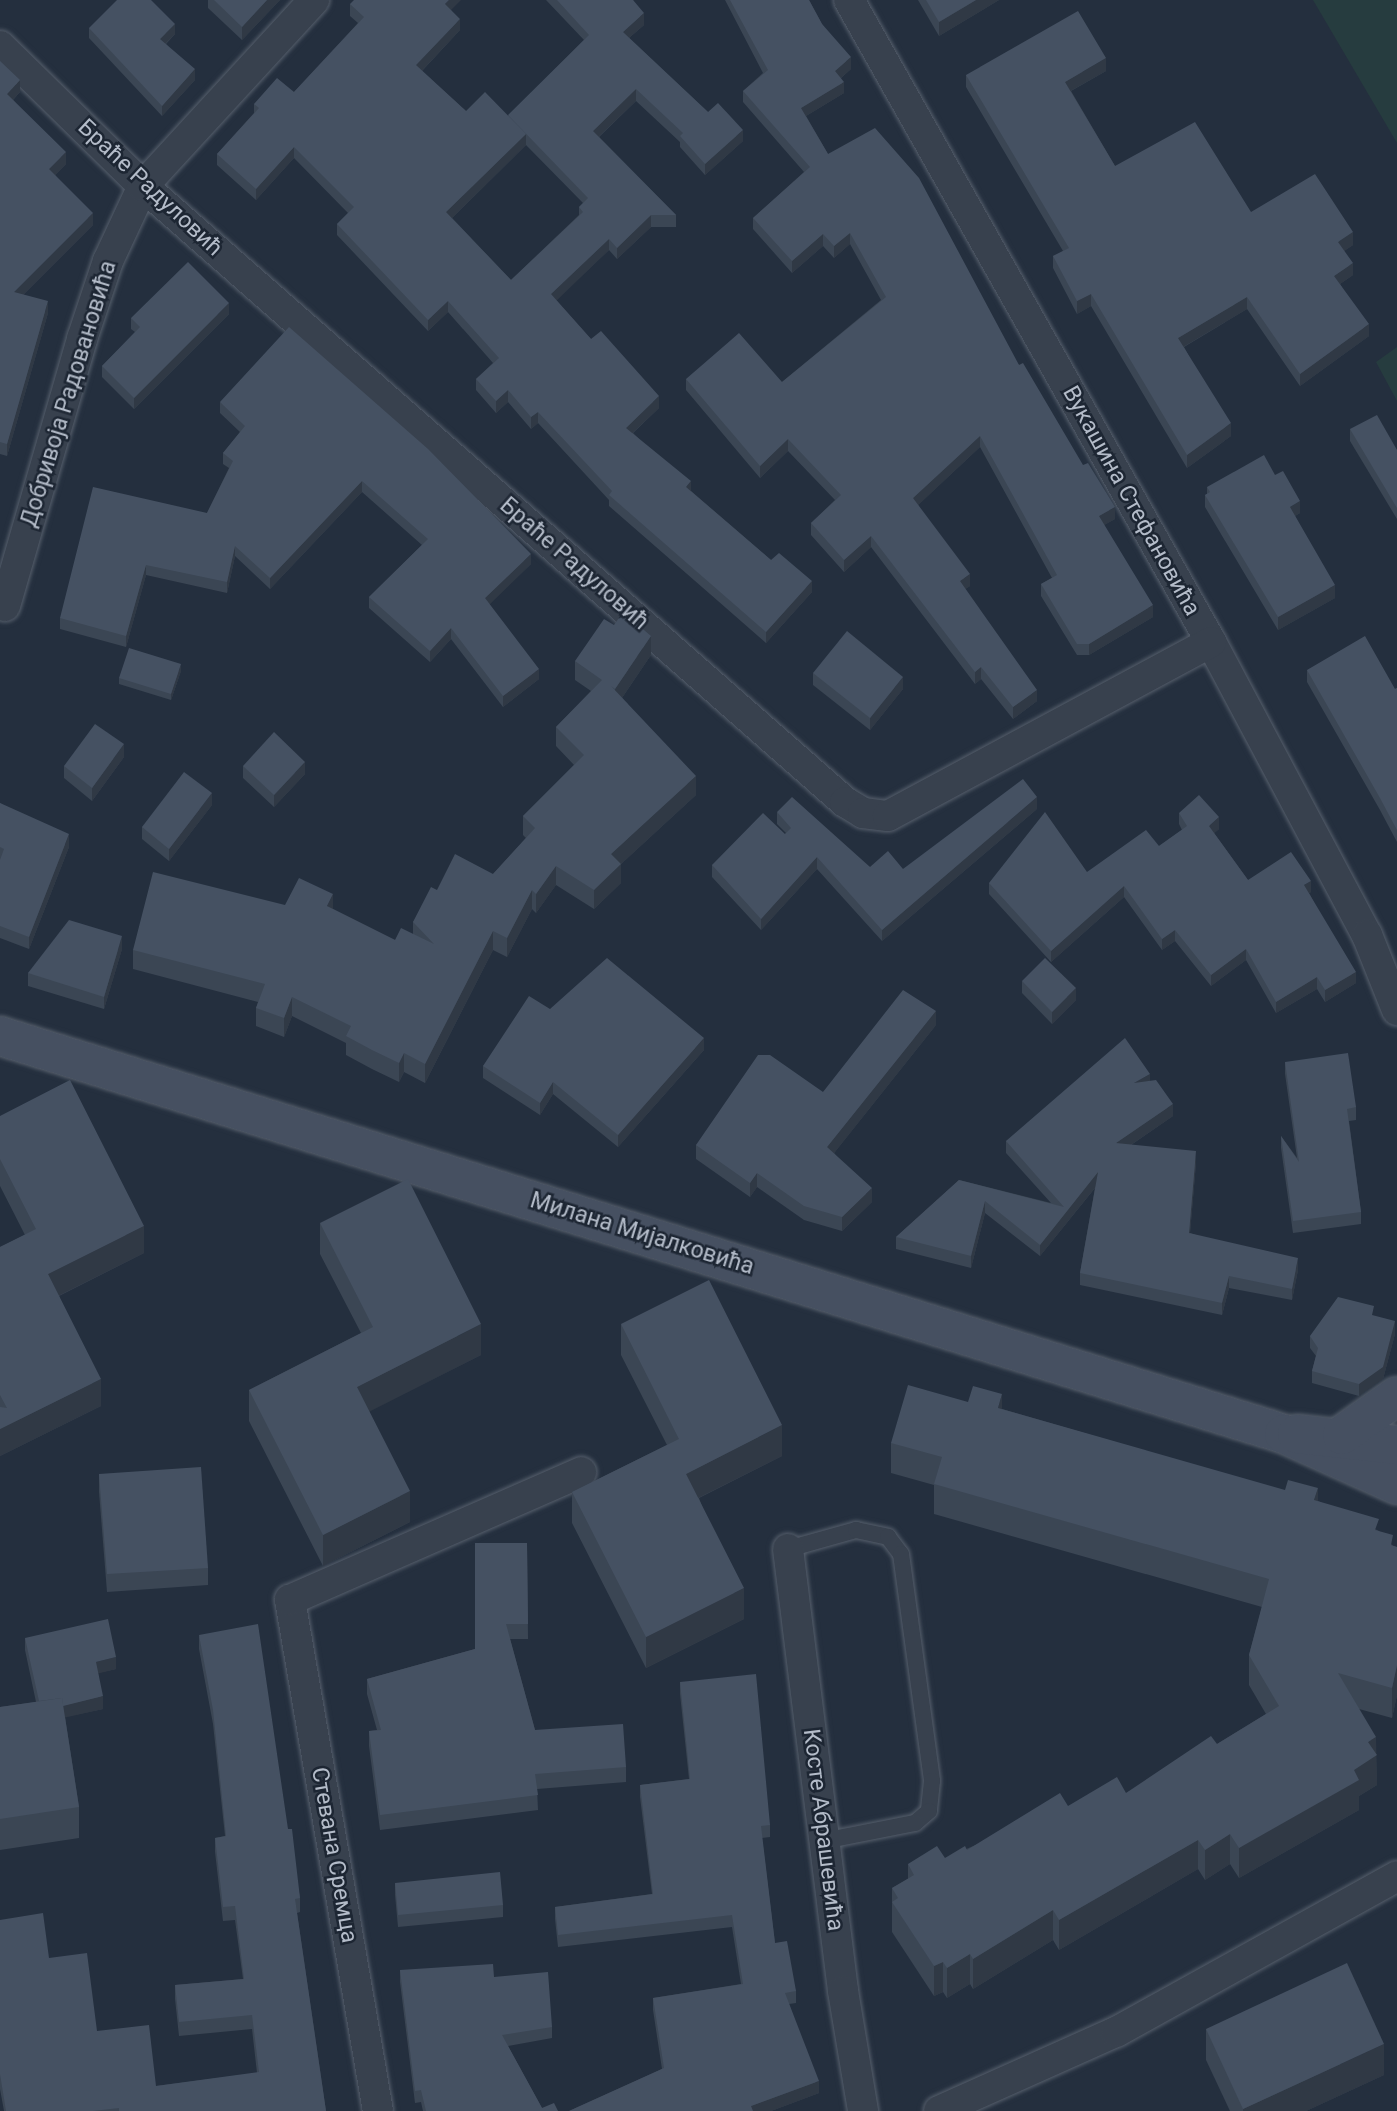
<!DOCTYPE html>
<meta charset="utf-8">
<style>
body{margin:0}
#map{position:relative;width:1397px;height:2111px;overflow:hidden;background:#242f3e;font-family:Roboto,sans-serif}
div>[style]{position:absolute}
.green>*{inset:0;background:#263c3f}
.roads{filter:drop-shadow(0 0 2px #565f6c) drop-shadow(0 0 2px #565f6c)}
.lane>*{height:16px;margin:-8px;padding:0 8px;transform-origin:8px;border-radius:8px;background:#38414e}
.street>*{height:30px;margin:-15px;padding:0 15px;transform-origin:15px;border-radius:15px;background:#38414e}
.secondary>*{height:38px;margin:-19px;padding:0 19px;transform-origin:19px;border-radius:19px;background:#465061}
.wall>*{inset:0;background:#3b4654}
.shaded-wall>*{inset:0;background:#303945}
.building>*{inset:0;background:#455162}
span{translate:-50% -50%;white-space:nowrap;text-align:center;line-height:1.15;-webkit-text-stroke:5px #1d2633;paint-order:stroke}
.street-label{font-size:23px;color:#b4bcc9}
</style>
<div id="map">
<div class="green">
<div style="clip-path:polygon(1313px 0,1397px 0,1397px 143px)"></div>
<div style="clip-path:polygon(1397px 347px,1397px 401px,1376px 362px)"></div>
</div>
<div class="roads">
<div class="lane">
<div style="left:788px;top:1549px;width:71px;rotate:-15.6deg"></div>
<div style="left:856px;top:1530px;width:33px;rotate:12deg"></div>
<div style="left:888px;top:1537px;width:21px;rotate:53deg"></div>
<div style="left:901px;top:1554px;width:229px;rotate:82.2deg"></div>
<div style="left:932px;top:1781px;width:30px;rotate:96deg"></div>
<div style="left:929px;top:1811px;width:18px;rotate:139deg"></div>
<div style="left:915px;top:1823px;width:94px;rotate:168.9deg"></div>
</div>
<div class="street">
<div style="left:849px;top:0;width:737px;rotate:60.58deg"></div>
<div style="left:1211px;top:642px;width:332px;rotate:62deg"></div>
<div style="left:1367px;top:935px;width:81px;rotate:68.2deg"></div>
<div style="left:0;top:46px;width:200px;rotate:44.4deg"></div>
<div style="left:143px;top:186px;width:934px;rotate:41.27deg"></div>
<div style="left:845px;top:802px;width:21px;rotate:31deg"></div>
<div style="left:863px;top:813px;width:25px;rotate:7deg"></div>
<div style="left:888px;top:816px;width:367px;rotate:-28.3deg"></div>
<div style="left:5px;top:606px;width:278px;rotate:-73.9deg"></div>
<div style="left:82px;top:339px;width:82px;rotate:-71.6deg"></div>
<div style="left:108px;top:261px;width:83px;rotate:-65deg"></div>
<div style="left:143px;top:186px;width:253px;rotate:-47.4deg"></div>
<div style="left:788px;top:1549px;width:445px;rotate:82.9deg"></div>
<div style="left:843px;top:1991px;width:122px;rotate:80.5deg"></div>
<div style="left:378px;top:2111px;width:519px;rotate:-99.77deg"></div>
<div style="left:290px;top:1600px;width:318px;rotate:-23.7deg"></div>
<div style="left:939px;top:2111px;width:194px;rotate:-24.1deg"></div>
<div style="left:1116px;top:2032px;width:321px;rotate:-29deg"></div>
</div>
<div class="secondary">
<div style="left:0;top:1036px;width:1344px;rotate:17.22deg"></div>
<div style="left:1284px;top:1434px;width:124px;rotate:24.3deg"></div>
<div style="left:1297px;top:1434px;width:101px;rotate:6.3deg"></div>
<div style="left:1342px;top:1435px;width:67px;rotate:-35.3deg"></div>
</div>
</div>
<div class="wall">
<div style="clip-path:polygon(208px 0,280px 0,242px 40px,208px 8px)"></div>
<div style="clip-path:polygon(evenodd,546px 0,633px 0,644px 25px,629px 38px,708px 112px,743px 141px,705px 175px,680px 147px,680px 142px,636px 101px,599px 137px,676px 215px,676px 227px,651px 227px,617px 259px,609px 250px,556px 300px,591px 339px,659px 408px,633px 433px,691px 491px,771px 560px,812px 592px,766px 643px,609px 506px,609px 500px,538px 423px,531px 429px,508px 402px,496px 413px,476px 390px,476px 379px,493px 363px,448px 312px,428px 331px,337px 235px,337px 224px,348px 213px,294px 158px,256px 200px,217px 165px,217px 154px,254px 113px,254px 104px,294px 92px,358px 23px,350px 16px,350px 4px,451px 10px,460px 30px,422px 71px,466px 111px,508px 116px,584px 40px,546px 0,526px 145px,583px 203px,579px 207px,579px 215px,511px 280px,452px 218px,526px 145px)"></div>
<div style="clip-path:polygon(725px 0,809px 0,822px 24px,851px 69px,841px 78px,844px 93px,806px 116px,828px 154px,1019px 365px,1115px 519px,1104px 525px,1153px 617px,1089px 655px,1077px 655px,1041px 596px,1041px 584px,1052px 578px,980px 447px,918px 505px,970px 586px,965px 589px,1037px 701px,1013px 719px,981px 679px,975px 684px,871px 547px,844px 572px,811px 535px,811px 523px,835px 500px,788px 451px,760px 478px,686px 390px,686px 379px,782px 382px,881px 300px,850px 244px,834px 258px,823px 246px,792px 273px,753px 229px,753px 218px,804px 172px,743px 102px,743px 91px,763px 73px)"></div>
<div style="clip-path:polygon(918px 0,999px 0,939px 36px)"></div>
<div style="clip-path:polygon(89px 28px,175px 34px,166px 44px,195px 80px,162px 116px,89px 38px)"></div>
<div style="clip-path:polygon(0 61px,20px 92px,13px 100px,66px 164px,55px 175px,93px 225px,23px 295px,48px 313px,7px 456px,0 454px)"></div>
<div style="clip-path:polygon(1106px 71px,1071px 91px,1115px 166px,1251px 212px,1353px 245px,1344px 251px,1353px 275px,1340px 284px,1369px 336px,1300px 386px,1247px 309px,1184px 347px,1231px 436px,1187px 468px,1091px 306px,1077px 314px,1053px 268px,1053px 256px,1063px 251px,966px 87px,966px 75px)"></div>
<div style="clip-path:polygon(229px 314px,134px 409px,102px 377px,102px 366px,135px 332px,131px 329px,131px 318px)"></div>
<div style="clip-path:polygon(220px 402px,531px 564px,489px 604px,539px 679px,503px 707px,451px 639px,430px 662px,369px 608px,369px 597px,422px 545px,362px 492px,270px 589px,235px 556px,227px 593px,146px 575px,126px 647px,60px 629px,60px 618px,207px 513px,229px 468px,223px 464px,223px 453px,240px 432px,220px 413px)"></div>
<div style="clip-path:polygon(1350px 429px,1397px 450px,1397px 519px,1350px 441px)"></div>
<div style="clip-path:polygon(1207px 487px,1300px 513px,1295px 516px,1335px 598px,1278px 630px,1205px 507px,1205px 495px,1207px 494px)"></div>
<div style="clip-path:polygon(651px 655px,622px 698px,696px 795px,621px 864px,621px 883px,594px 909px,556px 885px,536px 913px,532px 909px,507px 957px,493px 950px,425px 1083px,404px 1072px,399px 1082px,372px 1069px,346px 1055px,346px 1043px,292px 1016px,284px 1037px,256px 1026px,256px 1008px,258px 1002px,133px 969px,133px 950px,285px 905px,333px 909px,395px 940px,413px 934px,413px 922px,437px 890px,493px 874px,526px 838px,523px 835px,523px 816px,574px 765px,556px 746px,556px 727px,591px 691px,575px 680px,575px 661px)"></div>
<div style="clip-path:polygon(1307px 670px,1395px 689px,1397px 688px,1397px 842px,1380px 810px,1307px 682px)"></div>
<div style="clip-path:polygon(181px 671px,171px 700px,119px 684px,119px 678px)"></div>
<div style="clip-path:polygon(813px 673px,903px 689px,870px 730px,813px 685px)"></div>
<div style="clip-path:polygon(124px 757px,92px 801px,64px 778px,64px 766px)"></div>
<div style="clip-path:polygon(243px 766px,305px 774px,274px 807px,243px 778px)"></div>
<div style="clip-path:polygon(0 803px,69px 847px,29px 949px,0 938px)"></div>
<div style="clip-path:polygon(212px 805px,169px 861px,142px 839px,142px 827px)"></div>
<div style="clip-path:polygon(1037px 809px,882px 941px,817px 869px,761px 930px,712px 877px,712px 865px,785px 834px,786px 833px,777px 824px,777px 812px,870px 867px,903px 869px)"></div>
<div style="clip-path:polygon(1179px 813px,1219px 829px,1214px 833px,1248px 880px,1311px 892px,1309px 893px,1356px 983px,1325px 1002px,1317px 989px,1276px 1013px,1246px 960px,1211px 986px,1175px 941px,1162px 950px,1124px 897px,1051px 962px,989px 894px,989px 883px,1087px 872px,1159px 846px,1182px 830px,1179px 824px)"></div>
<div style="clip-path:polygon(122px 949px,104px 1009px,28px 986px,28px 973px)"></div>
<div style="clip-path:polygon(1022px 981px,1076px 1000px,1052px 1024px,1022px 993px)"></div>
<div style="clip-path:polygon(550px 1009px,704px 1050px,618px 1147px,553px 1094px,540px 1115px,483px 1078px,483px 1066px)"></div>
<div style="clip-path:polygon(936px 1025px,834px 1153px,872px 1202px,842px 1231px,804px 1220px,757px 1187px,750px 1197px,696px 1159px,696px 1145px,823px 1092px)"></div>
<div style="clip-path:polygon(1285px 1062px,1356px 1107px,1356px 1120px,1349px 1121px,1361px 1212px,1361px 1224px,1293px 1233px,1281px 1148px,1281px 1136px,1297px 1158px,1285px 1074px)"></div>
<div style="clip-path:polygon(1150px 1081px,1173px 1116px,1131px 1145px,1196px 1163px,1190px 1233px,1298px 1270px,1292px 1300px,1229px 1288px,1222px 1315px,1080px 1285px,1080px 1273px,1095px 1188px,1040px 1256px,985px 1213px,971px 1268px,896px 1249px,896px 1237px,959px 1180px,1051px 1203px,1006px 1153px,1006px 1141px)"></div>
<div style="clip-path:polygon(0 1116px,144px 1253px,59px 1296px,101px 1406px,0 1456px,0 1247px,25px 1235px,0 1186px)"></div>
<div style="clip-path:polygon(320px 1223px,481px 1355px,369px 1411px,410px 1522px,323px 1566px,249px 1421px,249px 1390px,361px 1333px,320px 1254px)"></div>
<div style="clip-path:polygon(1374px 1316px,1395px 1334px,1383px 1379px,1359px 1396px,1312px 1383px,1312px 1371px,1316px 1356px,1310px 1348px,1310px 1336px)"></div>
<div style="clip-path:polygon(621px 1324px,782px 1456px,699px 1498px,744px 1619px,646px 1668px,572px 1523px,572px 1492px,667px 1445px,621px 1355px)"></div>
<div style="clip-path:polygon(968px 1402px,1002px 1409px,1318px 1501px,1379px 1531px,1393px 1546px,1397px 1547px,1397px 1695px,1392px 1718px,1359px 1709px,1376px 1754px,1377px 1785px,1359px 1796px,1359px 1810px,1239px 1878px,1230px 1864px,1205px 1880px,1198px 1869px,1059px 1950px,1053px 1940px,973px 1989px,970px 1984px,947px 1998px,943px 1992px,934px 1996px,892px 1932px,892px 1888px,908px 1879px,908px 1864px,945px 1858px,1068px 1806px,1126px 1793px,1217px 1744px,1266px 1714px,1249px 1685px,1249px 1655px,1262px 1607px,934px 1514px,934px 1485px,891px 1473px,891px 1443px)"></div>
<div style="clip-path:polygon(99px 1474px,208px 1568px,208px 1585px,107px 1592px,99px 1492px)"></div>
<div style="clip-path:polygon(527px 1543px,528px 1639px,510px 1639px,535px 1730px,626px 1767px,626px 1782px,537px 1789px,538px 1810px,380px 1830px,369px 1746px,369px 1731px,377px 1730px,367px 1694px,367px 1679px,475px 1649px)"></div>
<div style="clip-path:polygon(199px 1635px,288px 1829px,300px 1898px,300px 1912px,297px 1913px,326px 2111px,4px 2111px,0 2089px,0 1920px,49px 1958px,97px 2031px,156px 2086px,257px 2073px,252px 2029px,179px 2036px,175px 1999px,175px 1985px,243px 1979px,235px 1920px,223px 1921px,215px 1852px,215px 1838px,225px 1836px,213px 1724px,199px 1649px)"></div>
<div style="clip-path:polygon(25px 1638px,116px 1669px,98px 1673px,103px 1709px,65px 1717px,79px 1807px,79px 1838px,0 1850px,0 1707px,36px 1702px,25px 1650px)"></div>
<div style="clip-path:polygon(680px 1682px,770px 1825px,770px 1837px,762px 1838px,775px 1943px,796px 1991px,796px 2003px,789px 2004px,819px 2093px,771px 2111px,569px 2111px,662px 2069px,653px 2010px,653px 1998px,741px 1984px,732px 1927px,558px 1947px,555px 1919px,555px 1907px,652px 1894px,640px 1797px,640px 1785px,689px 1779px,680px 1694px)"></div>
<div style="clip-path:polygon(395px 1883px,503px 1905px,503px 1917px,398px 1927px,395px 1895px)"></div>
<div style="clip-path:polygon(400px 1970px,494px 1977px,552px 2027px,552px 2038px,508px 2046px,542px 2108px,558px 2111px,423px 2111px,421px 2102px,415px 2103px,400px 1982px)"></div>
<div style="clip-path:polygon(1206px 2029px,1384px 2075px,1306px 2111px,1230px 2111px,1206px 2060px)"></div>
</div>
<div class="shaded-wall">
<div style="clip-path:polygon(267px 0,280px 0,242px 40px,242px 27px)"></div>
<div style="clip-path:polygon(449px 0,461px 0,445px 16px,445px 4px)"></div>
<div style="clip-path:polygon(976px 0,999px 0,939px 36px,939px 22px)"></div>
<div style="clip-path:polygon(644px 13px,644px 25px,623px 43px,623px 32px)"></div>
<div style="clip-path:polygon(460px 19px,460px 30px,416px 77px,416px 65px)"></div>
<div style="clip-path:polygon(175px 24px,175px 34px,160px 49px,160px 39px)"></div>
<div style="clip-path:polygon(851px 57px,851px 69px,835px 83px,835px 71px)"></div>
<div style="clip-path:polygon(1106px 58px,1106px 71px,1065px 94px,1065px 82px)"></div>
<div style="clip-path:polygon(195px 69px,195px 80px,162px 116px,162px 106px)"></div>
<div style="clip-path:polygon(20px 80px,20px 92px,7px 106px,7px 94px)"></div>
<div style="clip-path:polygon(844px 82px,844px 93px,801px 119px,801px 108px)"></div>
<div style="clip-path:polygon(636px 89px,636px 101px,593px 142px,593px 131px)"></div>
<div style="clip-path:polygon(743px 130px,743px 141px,705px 175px,705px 164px)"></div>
<div style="clip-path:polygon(526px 134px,526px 145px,446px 224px,446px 212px)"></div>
<div style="clip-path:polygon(294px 147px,294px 158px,256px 200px,256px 189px)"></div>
<div style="clip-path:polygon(66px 152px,66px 164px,49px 181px,49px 169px)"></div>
<div style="clip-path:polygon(93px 213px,93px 225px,14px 304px,14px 292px)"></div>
<div style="clip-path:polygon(651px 215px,651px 227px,617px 259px,617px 248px)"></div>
<div style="clip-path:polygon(1353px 232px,1353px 245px,1338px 255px,1338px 242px)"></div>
<div style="clip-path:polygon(850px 233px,850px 244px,834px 258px,834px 246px)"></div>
<div style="clip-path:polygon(823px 234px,823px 246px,792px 273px,792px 261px)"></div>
<div style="clip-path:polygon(609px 239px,609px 250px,551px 306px,551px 294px)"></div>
<div style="clip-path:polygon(1353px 263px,1353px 275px,1334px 288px,1334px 276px)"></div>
<div style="clip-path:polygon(1091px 294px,1091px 306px,1077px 314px,1077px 301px)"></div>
<div style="clip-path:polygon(1247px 297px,1247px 309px,1178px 350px,1178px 338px)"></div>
<div style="clip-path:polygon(48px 301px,48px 313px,7px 456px,7px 444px)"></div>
<div style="clip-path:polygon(448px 301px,448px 312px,428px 331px,428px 320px)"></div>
<div style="clip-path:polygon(229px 303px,229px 314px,134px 409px,134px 398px)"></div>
<div style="clip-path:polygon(1369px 324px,1369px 336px,1300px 386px,1300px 374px)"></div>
<div style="clip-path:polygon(508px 390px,508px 402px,496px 413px,496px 401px)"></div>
<div style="clip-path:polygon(659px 396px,659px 408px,626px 439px,626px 428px)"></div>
<div style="clip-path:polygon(538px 412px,538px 423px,531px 429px,531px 417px)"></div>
<div style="clip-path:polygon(1231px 423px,1231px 436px,1187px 468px,1187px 455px)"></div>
<div style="clip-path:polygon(980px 436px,980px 447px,913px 510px,913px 498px)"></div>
<div style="clip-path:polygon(788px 439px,788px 451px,760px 478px,760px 466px)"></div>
<div style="clip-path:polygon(362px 481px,362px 492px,270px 589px,270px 578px)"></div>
<div style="clip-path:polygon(691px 481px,691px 493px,686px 487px)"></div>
<div style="clip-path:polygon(1300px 501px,1300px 513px,1290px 519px,1290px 507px)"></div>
<div style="clip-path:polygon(1115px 507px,1115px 519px,1099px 528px,1099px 516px)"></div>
<div style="clip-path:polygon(871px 536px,871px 547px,844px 572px,844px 560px)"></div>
<div style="clip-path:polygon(235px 546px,235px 556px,227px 593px,227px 582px)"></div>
<div style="clip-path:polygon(531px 554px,531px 564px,485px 609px,485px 598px)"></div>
<div style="clip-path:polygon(146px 565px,146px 575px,126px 647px,126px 636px)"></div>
<div style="clip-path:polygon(970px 574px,970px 586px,960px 593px,960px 581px)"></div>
<div style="clip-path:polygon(812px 581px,812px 592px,766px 643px,766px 632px)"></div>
<div style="clip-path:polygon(1335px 585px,1335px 598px,1278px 630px,1278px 617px)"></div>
<div style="clip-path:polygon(1153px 605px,1153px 617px,1089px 655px,1089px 644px)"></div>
<div style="clip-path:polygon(451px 628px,451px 639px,430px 662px,430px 651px)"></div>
<div style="clip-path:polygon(651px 636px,651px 655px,615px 708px,615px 689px)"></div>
<div style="clip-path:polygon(181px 664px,181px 671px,171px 700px,171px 694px)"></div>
<div style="clip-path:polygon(981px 667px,981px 679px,975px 684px,975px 672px)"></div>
<div style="clip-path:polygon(539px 669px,539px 679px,503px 707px,503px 696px)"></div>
<div style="clip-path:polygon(903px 677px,903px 689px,870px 730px,870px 718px)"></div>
<div style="clip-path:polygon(1037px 690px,1037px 701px,1013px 719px,1013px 707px)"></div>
<div style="clip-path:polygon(124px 744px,124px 757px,92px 801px,92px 788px)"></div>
<div style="clip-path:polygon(305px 762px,305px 774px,274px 807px,274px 795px)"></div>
<div style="clip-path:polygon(696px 776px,696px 795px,621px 864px,621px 883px,594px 909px,594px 890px,611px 854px)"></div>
<div style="clip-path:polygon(212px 793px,212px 805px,169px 861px,169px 849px)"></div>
<div style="clip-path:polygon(1037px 797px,1037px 809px,882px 941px,882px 930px)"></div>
<div style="clip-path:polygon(1219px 817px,1219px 829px,1209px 838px,1209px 826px)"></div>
<div style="clip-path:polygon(69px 834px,69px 847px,29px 949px,29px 937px)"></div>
<div style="clip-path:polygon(817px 857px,817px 869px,761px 930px,761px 919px)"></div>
<div style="clip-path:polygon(556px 866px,556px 885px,536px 913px,536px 894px)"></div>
<div style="clip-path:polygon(1311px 881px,1311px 892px,1304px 896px,1304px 885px)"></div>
<div style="clip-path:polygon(1124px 886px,1124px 897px,1051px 962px,1051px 951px)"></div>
<div style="clip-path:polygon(532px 890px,532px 909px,507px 957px,507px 938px)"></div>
<div style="clip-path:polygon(333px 894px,333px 913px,327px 906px)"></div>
<div style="clip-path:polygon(1175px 930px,1175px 941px,1162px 950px,1162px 939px)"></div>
<div style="clip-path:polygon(493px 931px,493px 950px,425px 1083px,425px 1064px)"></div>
<div style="clip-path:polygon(122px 936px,122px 949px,104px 1009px,104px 997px)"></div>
<div style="clip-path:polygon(1246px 949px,1246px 960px,1211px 986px,1211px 975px)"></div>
<div style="clip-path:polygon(1356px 972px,1356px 983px,1325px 1002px,1325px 990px)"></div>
<div style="clip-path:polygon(1317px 977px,1317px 989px,1276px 1013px,1276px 1002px)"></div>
<div style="clip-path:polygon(1076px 988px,1076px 1000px,1052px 1024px,1052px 1012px)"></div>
<div style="clip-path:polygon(292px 997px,292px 1016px,284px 1037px,284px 1018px)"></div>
<div style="clip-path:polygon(936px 1011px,936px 1025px,827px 1162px,827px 1147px)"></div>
<div style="clip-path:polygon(704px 1038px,704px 1050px,618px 1147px,618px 1135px)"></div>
<div style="clip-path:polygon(404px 1053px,404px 1072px,399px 1082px,399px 1063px)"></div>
<div style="clip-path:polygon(1150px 1074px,1150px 1086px,1134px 1083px)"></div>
<div style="clip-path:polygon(553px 1082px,553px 1094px,540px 1115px,540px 1103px)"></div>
<div style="clip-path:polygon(1173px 1104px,1173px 1116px,1116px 1155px,1116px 1143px)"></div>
<div style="clip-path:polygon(1196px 1151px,1196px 1163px,1189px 1244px,1189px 1233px)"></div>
<div style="clip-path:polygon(1098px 1172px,1098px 1184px,1040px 1256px,1040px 1245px)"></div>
<div style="clip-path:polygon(757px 1173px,757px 1187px,750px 1197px,750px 1183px)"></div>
<div style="clip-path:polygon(872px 1188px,872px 1202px,842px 1231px,842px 1217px)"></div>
<div style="clip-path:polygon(985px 1201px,985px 1213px,971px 1268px,971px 1256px)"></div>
<div style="clip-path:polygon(144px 1226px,144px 1253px,48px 1301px,48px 1274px)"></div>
<div style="clip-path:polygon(1298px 1258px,1298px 1270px,1292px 1300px,1292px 1289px)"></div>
<div style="clip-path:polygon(1229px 1276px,1229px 1288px,1222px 1315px,1222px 1303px)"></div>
<div style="clip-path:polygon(1395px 1321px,1395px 1334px,1383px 1379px,1359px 1396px,1359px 1384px)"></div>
<div style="clip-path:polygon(481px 1324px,481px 1355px,357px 1418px,357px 1387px)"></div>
<div style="clip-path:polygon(101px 1379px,101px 1406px,0 1456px,0 1429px)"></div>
<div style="clip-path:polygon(1002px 1394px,1002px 1424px,998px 1408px)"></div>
<div style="clip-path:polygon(782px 1425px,782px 1456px,686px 1504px,686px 1474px)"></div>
<div style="clip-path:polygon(1318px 1488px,1318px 1518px,1314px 1500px)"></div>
<div style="clip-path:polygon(410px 1491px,410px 1522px,323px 1566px,323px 1535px)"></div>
<div style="clip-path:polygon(744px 1588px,744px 1619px,646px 1668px,646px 1637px)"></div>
<div style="clip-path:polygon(116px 1657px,116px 1669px,96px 1674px,96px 1662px)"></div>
<div style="clip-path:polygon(1397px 1665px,1397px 1695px,1392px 1718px,1392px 1688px)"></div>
<div style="clip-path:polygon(103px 1696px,103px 1709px,41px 1723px,41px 1711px)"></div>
<div style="clip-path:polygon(1376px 1737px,1377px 1785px,1359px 1796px,1359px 1810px,1239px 1878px,1239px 1848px,1354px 1770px,1368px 1742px)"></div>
<div style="clip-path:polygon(1230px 1834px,1230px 1864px,1205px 1880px,1205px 1850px)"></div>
<div style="clip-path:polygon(1198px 1840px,1198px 1869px,1059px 1950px,1059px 1920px)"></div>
<div style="clip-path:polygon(1053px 1910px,1053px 1940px,973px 1989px,973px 1959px)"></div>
<div style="clip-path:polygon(970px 1954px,970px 1984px,947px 1998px,947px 1968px)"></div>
<div style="clip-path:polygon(943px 1962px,943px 1992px,934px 1996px,934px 1966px)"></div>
<div style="clip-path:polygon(1384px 2044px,1384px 2075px,1306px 2111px,1243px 2111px,1243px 2109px)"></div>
<div style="clip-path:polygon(819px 2081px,819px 2093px,771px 2111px,751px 2111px,751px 2106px)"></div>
</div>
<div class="building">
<div style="clip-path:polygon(117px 0,151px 0,175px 24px,160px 39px,195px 69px,162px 106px,89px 28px)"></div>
<div style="clip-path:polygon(214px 0,267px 0,242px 27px)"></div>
<div style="clip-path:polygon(354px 0,449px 0,445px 4px,460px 19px,416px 65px,466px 111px,485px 92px,526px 134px,446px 212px,511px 280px,583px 212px,579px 207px,588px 198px,508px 115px,589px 35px,557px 0,633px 0,644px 13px,623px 32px,708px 112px,718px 103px,743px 130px,705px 164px,680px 136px,683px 133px,636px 89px,593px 131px,676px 215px,651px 215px,617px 248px,609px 239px,551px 294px,591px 339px,601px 331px,659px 396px,626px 428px,691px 481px,686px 487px,771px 560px,779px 553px,812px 581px,766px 632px,609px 495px,612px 491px,538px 412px,531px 417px,508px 390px,496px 401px,476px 379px,499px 358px,448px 301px,428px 320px,337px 224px,354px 207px,294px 147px,256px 189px,217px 154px,259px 108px,254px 104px,277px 78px,294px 92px,364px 17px,350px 4px)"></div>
<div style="clip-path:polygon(730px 0,809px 0,822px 24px,851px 57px,835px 71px,844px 82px,801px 108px,828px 154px,875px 128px,919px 178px,1019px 365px,1023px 363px,1083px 465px,1088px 463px,1115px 507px,1099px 516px,1153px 605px,1089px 644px,1077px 644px,1041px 584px,1057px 575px,980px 436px,913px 498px,970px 574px,960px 581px,1037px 690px,1013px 707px,981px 667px,975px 672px,871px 536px,844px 560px,811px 523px,841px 495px,788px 439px,760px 466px,686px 379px,739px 333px,782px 382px,886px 297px,850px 233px,834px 246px,823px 234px,792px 261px,753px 218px,810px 167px,743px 91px,768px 70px)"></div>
<div style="clip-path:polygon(926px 0,976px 0,939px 22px)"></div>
<div style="clip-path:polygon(1078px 11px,1106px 58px,1065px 82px,1115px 166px,1195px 122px,1251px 212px,1315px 174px,1353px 232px,1338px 242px,1353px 263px,1334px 276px,1369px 324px,1300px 374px,1247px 297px,1178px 338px,1231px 423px,1187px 455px,1091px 294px,1077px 301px,1053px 256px,1069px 248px,966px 75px)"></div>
<div style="clip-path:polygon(0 61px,20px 80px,7px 94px,66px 152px,49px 169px,93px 213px,14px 292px,48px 301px,7px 444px,0 442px)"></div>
<div style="clip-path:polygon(188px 262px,229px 303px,134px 398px,102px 366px,140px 327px,131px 318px)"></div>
<div style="clip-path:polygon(289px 327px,428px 449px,531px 554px,485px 598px,539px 669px,503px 696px,451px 628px,430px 651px,369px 597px,428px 539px,362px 481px,270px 578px,235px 546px,227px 582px,146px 565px,126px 636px,60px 618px,93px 487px,207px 513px,233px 461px,223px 453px,245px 426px,220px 402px)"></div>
<div style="clip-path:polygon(1377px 415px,1397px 450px,1397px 508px,1350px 429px)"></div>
<div style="clip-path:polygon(1264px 455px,1275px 475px,1283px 471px,1300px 501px,1290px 507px,1335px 585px,1278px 617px,1205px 495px,1210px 492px,1207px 487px)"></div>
<div style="clip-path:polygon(623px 612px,651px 636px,615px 689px,611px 686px,696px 776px,611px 854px,621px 864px,594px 890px,556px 866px,536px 894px,532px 890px,507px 938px,493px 931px,425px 1064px,404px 1053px,399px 1063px,372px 1050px,346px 1036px,351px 1026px,292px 997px,284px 1018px,256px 1008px,265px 984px,133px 950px,153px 872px,285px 905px,299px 878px,333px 894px,327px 906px,395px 940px,401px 928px,434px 944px,413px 922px,431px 887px,437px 890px,455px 854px,493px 874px,535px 828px,523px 816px,584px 755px,556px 727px,602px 680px,575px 661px,604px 619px,614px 625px)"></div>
<div style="clip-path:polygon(847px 631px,903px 677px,870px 718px,813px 673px)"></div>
<div style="clip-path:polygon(1365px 636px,1395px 689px,1397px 688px,1397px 830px,1380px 798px,1307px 670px)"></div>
<div style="clip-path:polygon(129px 648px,181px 664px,171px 694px,119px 678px)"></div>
<div style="clip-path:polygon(95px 724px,124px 744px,92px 788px,64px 766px)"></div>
<div style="clip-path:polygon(274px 732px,305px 762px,274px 795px,243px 766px)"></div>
<div style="clip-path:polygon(184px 772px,212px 793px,169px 849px,142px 827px)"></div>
<div style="clip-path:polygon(1023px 779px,1037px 797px,882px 930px,817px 857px,761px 919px,712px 865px,763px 813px,785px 834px,791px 828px,777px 812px,792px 797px,870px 867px,888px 851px,903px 869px)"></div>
<div style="clip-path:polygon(1199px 795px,1219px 817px,1209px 826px,1248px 880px,1291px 852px,1311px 881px,1304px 885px,1356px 972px,1325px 990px,1317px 977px,1276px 1002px,1246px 949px,1211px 975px,1175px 930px,1162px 939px,1124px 886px,1051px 951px,989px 883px,1045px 812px,1087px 872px,1146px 830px,1159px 846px,1187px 826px,1179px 813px)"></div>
<div style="clip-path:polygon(0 803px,69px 834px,29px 937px,0 926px,0 860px,4px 849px,0 847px)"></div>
<div style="clip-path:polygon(69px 920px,122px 936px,104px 997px,28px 973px)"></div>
<div style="clip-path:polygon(607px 958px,704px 1038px,618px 1135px,553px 1082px,540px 1103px,483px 1066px,529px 996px,550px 1009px)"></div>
<div style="clip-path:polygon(1045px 958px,1076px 988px,1052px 1012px,1022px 981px)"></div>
<div style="clip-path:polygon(903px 990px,936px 1011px,827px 1147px,872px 1188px,842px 1217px,804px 1206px,757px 1173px,750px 1183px,696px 1145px,758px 1055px,770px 1055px,823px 1092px)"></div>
<div style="clip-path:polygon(1125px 1038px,1150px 1074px,1134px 1083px,1156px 1080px,1173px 1104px,1116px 1143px,1196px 1151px,1189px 1233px,1298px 1258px,1292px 1289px,1229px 1276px,1222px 1303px,1080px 1273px,1098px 1172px,1040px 1245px,985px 1201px,971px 1256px,896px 1237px,959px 1180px,1064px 1207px,1006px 1141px)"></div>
<div style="clip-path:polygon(1348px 1053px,1356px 1107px,1347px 1109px,1361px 1212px,1293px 1221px,1281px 1136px,1299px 1162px,1285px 1062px)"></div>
<div style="clip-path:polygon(70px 1080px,144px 1226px,48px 1274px,101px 1379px,0 1429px,0 1407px,7px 1408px,0 1395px,0 1247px,36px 1229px,0 1159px,0 1116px)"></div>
<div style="clip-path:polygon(408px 1179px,481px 1324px,357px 1387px,410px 1491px,323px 1535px,249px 1390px,373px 1327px,320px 1223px)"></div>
<div style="clip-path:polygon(709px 1280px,782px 1425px,686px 1474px,744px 1588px,646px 1637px,572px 1492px,679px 1439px,621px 1324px)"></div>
<div style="clip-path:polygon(1338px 1297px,1374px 1306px,1372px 1315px,1395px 1321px,1383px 1367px,1359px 1384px,1312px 1371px,1318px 1348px,1310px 1336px)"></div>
<div style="clip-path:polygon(908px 1385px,968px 1402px,973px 1386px,1002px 1394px,998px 1408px,1285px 1490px,1288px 1480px,1318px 1488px,1314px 1500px,1379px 1519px,1375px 1530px,1393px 1535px,1391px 1545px,1397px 1547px,1397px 1665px,1392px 1688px,1338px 1673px,1376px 1737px,1368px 1742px,1377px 1755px,1354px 1770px,1359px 1780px,1239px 1848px,1230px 1834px,1205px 1850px,1198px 1840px,1059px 1920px,1053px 1910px,973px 1959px,970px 1954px,947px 1968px,943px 1962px,934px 1966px,892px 1902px,898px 1898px,892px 1888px,914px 1875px,908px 1864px,937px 1846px,945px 1858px,965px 1846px,967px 1850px,1060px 1793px,1068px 1806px,1117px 1777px,1126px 1793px,1211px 1736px,1217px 1744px,1279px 1706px,1249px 1655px,1269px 1579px,934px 1484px,942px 1457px,891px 1443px)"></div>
<div style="clip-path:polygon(201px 1467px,208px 1568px,107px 1574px,99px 1474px)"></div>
<div style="clip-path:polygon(475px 1543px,527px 1543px,528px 1624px,506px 1624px,535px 1730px,623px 1724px,626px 1767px,535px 1774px,538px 1795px,380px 1815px,369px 1731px,381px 1730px,367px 1679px,475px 1649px)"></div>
<div style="clip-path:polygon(108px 1619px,116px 1657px,96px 1662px,103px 1696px,63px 1706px,62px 1698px,39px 1701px,25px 1638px)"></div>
<div style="clip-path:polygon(258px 1624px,288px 1829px,292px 1829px,300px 1898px,295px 1899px,326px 2111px,119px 2111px,119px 2108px,93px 2111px,6px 2111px,0 2074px,0 1920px,43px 1913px,49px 1958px,87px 1953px,97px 2031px,149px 2025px,156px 2086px,259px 2072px,252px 2015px,179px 2022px,175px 1985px,244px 1979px,235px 1906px,223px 1907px,215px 1838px,226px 1836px,213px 1710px,199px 1635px)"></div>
<div style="clip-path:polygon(756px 1674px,770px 1825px,761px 1826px,775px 1943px,787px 1941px,796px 1991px,785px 1993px,819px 2081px,751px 2106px,753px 2111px,569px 2111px,664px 2068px,653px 1998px,743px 1984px,732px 1915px,558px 1935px,555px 1907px,653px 1894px,640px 1785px,690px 1779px,680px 1682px)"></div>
<div style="clip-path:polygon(62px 1698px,79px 1807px,0 1819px,0 1707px)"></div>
<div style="clip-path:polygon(500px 1872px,503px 1905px,398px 1915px,395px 1883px)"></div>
<div style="clip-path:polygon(1347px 1963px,1384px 2044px,1243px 2109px,1206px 2029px)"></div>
<div style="clip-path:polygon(493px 1964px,494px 1977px,548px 1972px,552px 2027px,502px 2035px,542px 2108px,554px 2103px,558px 2111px,426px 2111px,421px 2090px,415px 2091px,400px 1970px)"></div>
</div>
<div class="street-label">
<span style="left:150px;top:188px;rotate:43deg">Браће Радуловић</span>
<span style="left:69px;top:394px;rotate:-73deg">Добривоја Радовановића</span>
<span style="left:1131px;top:501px;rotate:61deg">Вукашина Стефановића</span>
<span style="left:574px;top:564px;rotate:41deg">Браће Радуловић</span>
<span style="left:642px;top:1234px;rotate:17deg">Милана Мијалковића</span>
<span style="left:823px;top:1830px;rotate:83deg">Косте Абрашевића</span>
<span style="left:334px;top:1855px;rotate:80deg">Стевана Сремца</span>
</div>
</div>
